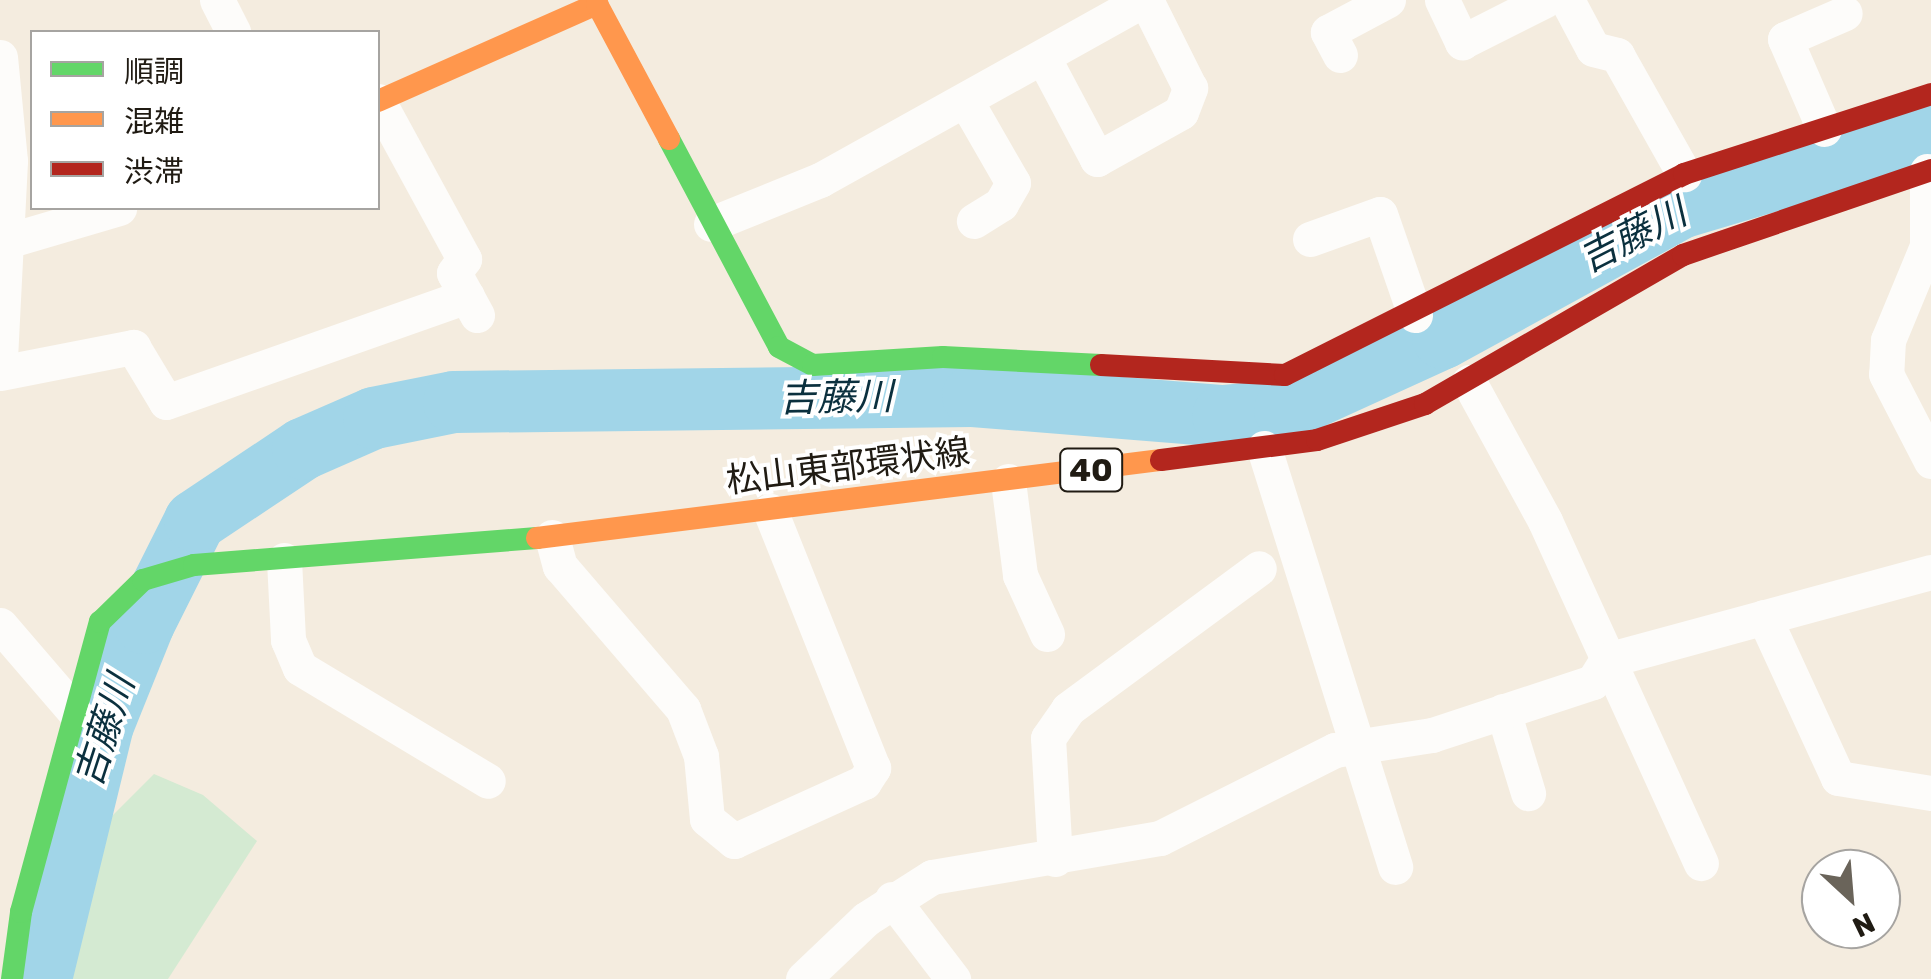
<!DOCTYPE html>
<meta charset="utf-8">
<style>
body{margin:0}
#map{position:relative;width:1931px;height:979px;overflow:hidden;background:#f4ecdf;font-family:Rubik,"Noto Sans JP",sans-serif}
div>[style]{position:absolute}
.green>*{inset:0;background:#d4ead2}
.river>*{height:62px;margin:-31px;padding:0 31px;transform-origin:31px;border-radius:31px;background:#a1d5e8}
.street>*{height:35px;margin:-17.5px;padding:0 17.5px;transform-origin:17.5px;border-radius:17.5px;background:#fdfcfa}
.fast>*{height:22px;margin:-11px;padding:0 11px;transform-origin:11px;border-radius:11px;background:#63d668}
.slow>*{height:22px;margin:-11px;padding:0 11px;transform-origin:11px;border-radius:11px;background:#ff974d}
.jam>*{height:22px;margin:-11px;padding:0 11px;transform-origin:11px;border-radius:11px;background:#b3261e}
span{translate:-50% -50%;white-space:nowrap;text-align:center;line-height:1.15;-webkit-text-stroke:8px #fff;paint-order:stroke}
.shield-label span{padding:2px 8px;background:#fff;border:2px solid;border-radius:8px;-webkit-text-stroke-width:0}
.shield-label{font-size:32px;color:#201b13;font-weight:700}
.street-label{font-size:35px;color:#201b13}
.water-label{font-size:38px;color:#0b303e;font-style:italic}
.legend{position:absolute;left:30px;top:30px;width:350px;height:180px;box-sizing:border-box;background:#fff;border:2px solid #a6a4a1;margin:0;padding:12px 18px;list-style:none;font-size:30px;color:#201b13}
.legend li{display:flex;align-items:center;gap:20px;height:50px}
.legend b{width:50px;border:2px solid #a6a4a1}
.north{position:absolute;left:1801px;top:849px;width:100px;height:100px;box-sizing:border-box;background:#fff;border:2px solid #a6a4a1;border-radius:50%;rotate:154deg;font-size:28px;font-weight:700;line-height:40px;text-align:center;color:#201b13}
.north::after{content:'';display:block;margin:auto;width:35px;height:45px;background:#6a645a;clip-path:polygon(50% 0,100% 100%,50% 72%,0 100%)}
</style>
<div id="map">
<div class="green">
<div style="clip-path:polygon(154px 774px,203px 795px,257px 841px,168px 979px,71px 979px,104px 824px)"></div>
</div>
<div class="river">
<div style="left:41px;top:979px;width:261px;rotate:-76.3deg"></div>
<div style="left:103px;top:725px;width:110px;rotate:-68.1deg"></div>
<div style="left:144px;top:623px;width:114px;rotate:-63.4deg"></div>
<div style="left:195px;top:521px;width:130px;rotate:-33.7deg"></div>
<div style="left:303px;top:449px;width:77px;rotate:-23.6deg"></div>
<div style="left:374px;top:418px;width:82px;rotate:-11.3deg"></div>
<div style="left:454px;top:402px;width:519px;rotate:-0.66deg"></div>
<div style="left:973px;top:396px;width:251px;rotate:4.6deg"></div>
<div style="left:1223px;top:416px;width:62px;rotate:-5.5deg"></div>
<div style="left:1285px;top:410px;width:174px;rotate:-24.5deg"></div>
<div style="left:1443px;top:338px;width:270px;rotate:-28.7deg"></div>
<div style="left:1680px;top:208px;width:262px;rotate:-16.6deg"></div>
</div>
<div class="street">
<div style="left:217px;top:0;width:36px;rotate:63deg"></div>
<div style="left:1442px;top:0;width:47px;rotate:64.5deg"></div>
<div style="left:1462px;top:42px;width:93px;rotate:-26.8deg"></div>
<div style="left:1567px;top:0;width:55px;rotate:62deg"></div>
<div style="left:1593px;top:49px;width:25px;rotate:14deg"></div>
<div style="left:1617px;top:55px;width:137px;rotate:60.6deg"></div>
<div style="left:1340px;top:55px;width:26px;rotate:-118deg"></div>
<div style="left:1328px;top:32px;width:68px;rotate:-28.1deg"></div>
<div style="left:0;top:57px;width:104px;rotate:84.5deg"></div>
<div style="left:10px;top:161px;width:197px;rotate:92.9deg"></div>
<div style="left:1045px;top:61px;width:111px;rotate:62deg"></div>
<div style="left:1097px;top:159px;width:96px;rotate:-29.2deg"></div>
<div style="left:1181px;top:112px;width:26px;rotate:-69deg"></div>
<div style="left:1190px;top:88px;width:98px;rotate:-116.6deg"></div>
<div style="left:378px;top:101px;width:180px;rotate:61.4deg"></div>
<div style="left:464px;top:259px;width:17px;rotate:126deg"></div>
<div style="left:454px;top:273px;width:48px;rotate:61.3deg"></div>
<div style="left:967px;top:103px;width:92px;rotate:60.1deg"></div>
<div style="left:1013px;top:183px;width:24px;rotate:120deg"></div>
<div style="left:1001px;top:204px;width:32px;rotate:148deg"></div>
<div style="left:1824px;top:129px;width:98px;rotate:-113.4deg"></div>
<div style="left:1785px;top:39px;width:65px;rotate:-23.4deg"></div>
<div style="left:1927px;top:171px;width:75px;rotate:90deg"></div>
<div style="left:1927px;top:246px;width:102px;rotate:112.5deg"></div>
<div style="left:1888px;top:340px;width:34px;rotate:93deg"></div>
<div style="left:1886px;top:374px;width:98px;rotate:62.7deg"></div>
<div style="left:711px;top:224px;width:118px;rotate:-22deg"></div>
<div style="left:820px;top:180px;width:371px;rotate:-29.1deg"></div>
<div style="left:1310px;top:239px;width:74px;rotate:-19.7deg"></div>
<div style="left:1380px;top:214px;width:107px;rotate:70.9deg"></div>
<div style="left:7px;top:241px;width:117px;rotate:-16.4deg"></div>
<div style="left:0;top:373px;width:136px;rotate:-11.1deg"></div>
<div style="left:133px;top:347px;width:64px;rotate:59deg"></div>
<div style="left:166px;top:402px;width:319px;rotate:-19.4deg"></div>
<div style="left:1469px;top:382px;width:158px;rotate:61.3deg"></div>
<div style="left:1545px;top:521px;width:376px;rotate:65.5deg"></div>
<div style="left:1264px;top:448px;width:439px;rotate:72.6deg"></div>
<div style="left:1008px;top:481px;width:95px;rotate:82.7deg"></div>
<div style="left:1020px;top:575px;width:65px;rotate:65.4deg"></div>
<div style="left:552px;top:537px;width:30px;rotate:75deg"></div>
<div style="left:560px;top:566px;width:189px;rotate:49.3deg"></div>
<div style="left:683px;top:709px;width:50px;rotate:69deg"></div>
<div style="left:701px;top:756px;width:63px;rotate:84.6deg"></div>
<div style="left:707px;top:819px;width:35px;rotate:39deg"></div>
<div style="left:734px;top:841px;width:143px;rotate:-24.4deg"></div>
<div style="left:864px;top:782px;width:17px;rotate:-57deg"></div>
<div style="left:873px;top:768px;width:277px;rotate:-111.8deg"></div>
<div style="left:284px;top:560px;width:80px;rotate:87.1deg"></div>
<div style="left:288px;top:640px;width:30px;rotate:67deg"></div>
<div style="left:300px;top:668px;width:219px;rotate:31deg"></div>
<div style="left:1764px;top:617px;width:177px;rotate:65.3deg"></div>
<div style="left:1838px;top:778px;width:94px;rotate:9.2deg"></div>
<div style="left:0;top:625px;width:113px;rotate:49.3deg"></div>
<div style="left:1503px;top:711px;width:86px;rotate:73deg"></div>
<div style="left:1055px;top:859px;width:121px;rotate:-93.3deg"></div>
<div style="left:1048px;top:738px;width:35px;rotate:-55deg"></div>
<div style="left:1068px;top:709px;width:237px;rotate:-36.4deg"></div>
<div style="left:892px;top:899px;width:101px;rotate:52.7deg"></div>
<div style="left:803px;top:979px;width:87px;rotate:-43.6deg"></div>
<div style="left:866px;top:919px;width:78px;rotate:-32.5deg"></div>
<div style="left:932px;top:877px;width:231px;rotate:-9.7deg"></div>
<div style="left:1160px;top:838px;width:196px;rotate:-26.7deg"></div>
<div style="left:1335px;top:750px;width:98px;rotate:-8.8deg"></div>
<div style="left:1432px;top:735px;width:169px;rotate:-18.2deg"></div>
<div style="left:1593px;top:682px;width:26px;rotate:-58deg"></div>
<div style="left:1607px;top:660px;width:336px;rotate:-15.2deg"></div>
</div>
<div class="fast">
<div style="left:669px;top:139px;width:235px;rotate:62.1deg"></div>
<div style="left:779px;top:347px;width:38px;rotate:28deg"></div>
<div style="left:813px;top:365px;width:130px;rotate:-3.5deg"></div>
<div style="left:943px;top:357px;width:158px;rotate:2.9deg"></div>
<div style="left:12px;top:979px;width:68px;rotate:-82.3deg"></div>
<div style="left:21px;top:912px;width:301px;rotate:-74.8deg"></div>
<div style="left:100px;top:622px;width:60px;rotate:-44.3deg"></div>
<div style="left:143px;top:580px;width:53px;rotate:-16.4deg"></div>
<div style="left:194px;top:565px;width:344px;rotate:-4.5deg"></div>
</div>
<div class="slow">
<div style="left:378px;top:101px;width:240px;rotate:-23.9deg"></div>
<div style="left:597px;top:4px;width:153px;rotate:61.9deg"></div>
<div style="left:537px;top:538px;width:629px;rotate:-7.13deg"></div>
</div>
<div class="jam">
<div style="left:1101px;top:365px;width:184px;rotate:3.1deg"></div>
<div style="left:1285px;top:375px;width:447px;rotate:-26.7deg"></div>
<div style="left:1684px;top:174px;width:260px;rotate:-17.9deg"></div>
<div style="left:1161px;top:460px;width:157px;rotate:-7.3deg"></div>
<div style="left:1317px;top:440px;width:114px;rotate:-18.4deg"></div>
<div style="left:1425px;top:404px;width:298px;rotate:-30deg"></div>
<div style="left:1683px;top:255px;width:262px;rotate:-18.9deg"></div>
</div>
<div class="shield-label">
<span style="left:1091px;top:470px">40</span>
</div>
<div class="street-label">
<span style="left:848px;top:466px;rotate:-7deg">松山東部環状線</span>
</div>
<div class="water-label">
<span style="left:1633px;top:236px;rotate:-27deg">吉藤川</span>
<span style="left:836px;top:398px;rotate:-1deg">吉藤川</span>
<span style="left:105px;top:731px;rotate:-72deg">吉藤川</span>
</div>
<ul class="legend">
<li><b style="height:12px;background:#63d668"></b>順調</li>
<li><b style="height:12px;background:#ff974d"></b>混雑</li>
<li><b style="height:12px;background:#b3261e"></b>渋滞</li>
</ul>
<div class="north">N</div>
</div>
